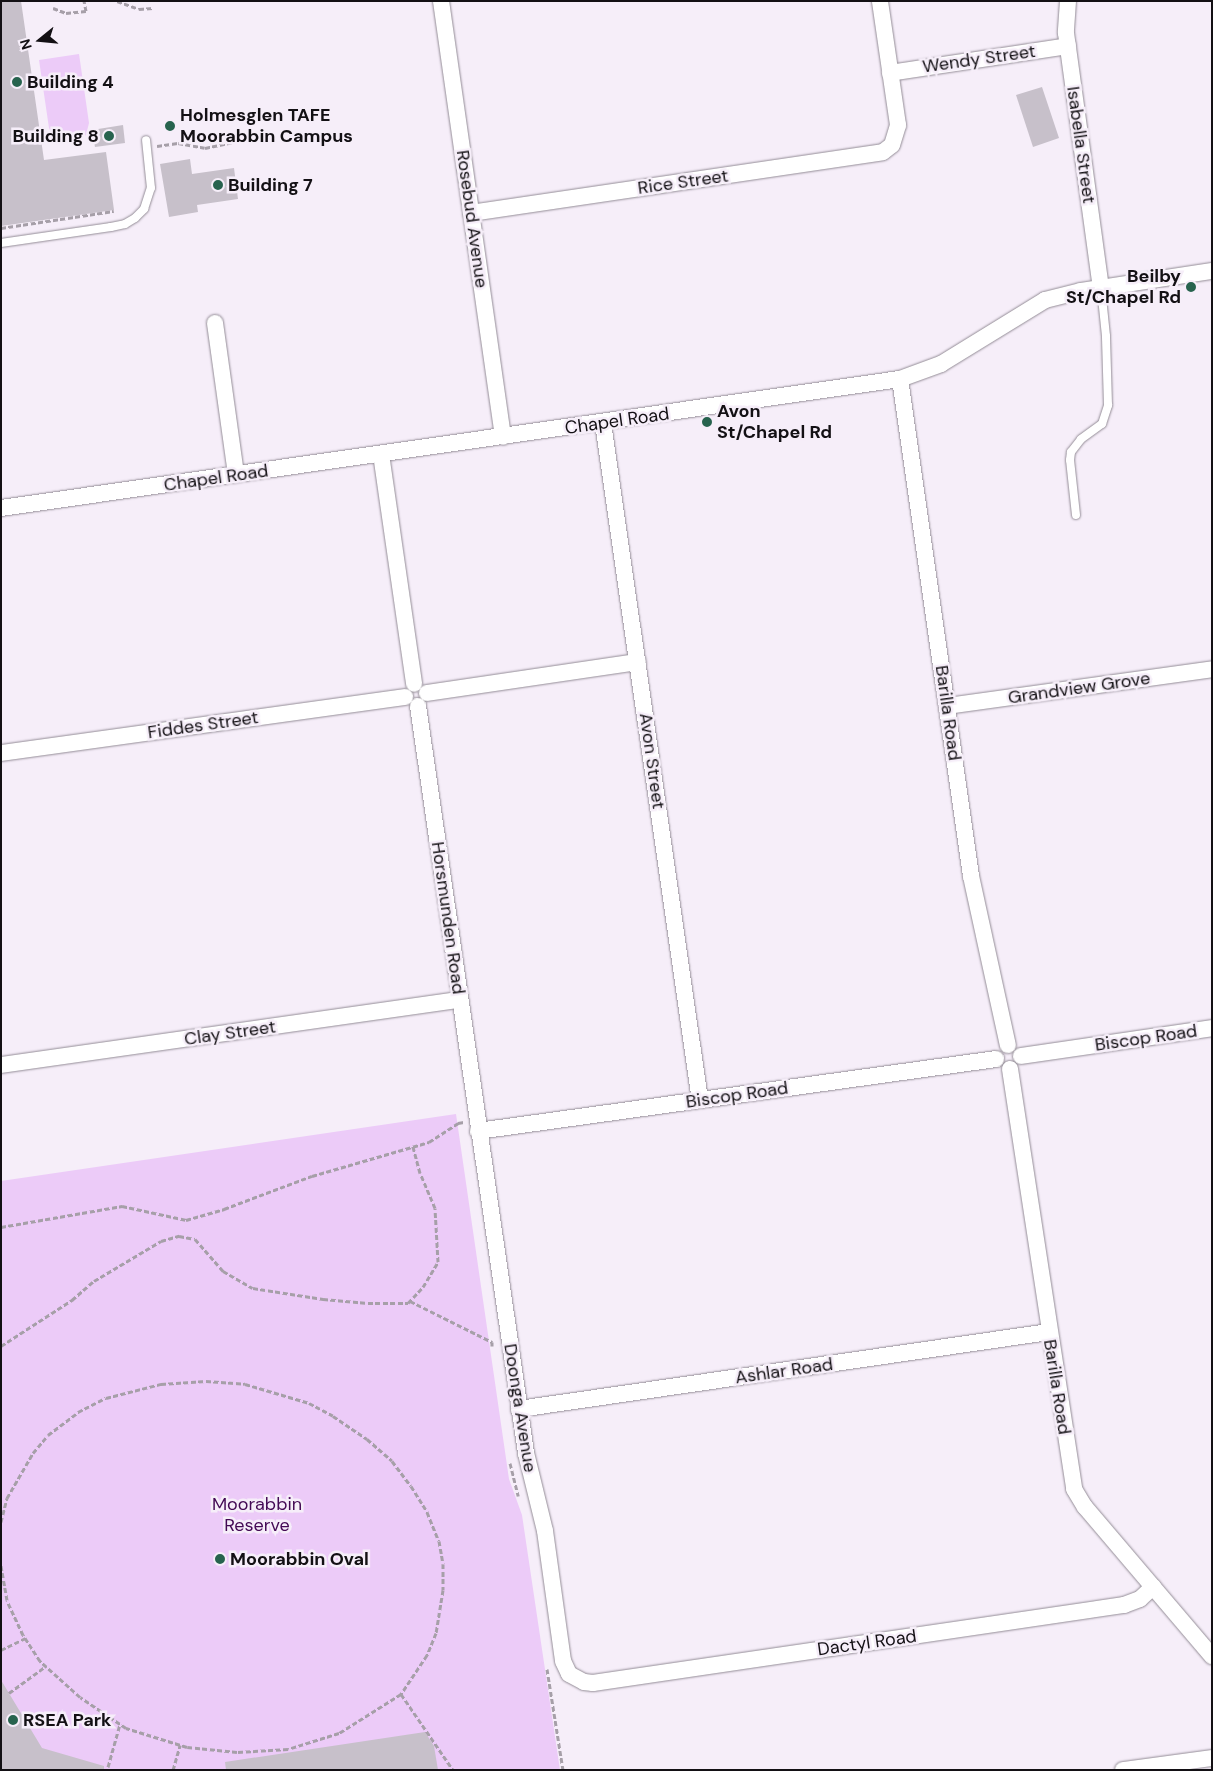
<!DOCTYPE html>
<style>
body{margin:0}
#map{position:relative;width:1213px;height:1771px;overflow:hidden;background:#f6eef9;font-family:"DM Sans",sans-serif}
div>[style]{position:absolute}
.green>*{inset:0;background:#eccbf8}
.building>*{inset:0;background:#c7c0ca}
.path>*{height:3px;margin-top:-1.5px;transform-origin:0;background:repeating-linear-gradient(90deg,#a69fa8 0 5px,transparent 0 7.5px)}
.roads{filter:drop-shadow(0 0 1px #938c96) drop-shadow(0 0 1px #938c96)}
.lane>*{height:8px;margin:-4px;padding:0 4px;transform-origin:4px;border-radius:4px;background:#fff}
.street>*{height:16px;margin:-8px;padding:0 8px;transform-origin:8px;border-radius:8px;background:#fff}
.dots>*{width:14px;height:14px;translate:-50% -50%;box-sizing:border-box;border:2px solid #f6eef9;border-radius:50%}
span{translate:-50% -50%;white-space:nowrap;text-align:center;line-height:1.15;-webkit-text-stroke:5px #f6eef9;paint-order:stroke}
.street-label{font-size:18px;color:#131014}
.poi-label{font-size:18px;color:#131014;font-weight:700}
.left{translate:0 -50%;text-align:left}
.right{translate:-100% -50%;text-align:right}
.park-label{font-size:18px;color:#430954}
.frame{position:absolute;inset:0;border:2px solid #131014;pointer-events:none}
.north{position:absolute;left:15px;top:15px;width:50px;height:50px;-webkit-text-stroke:4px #f6eef9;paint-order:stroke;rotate:253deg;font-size:14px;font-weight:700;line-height:20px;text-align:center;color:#131014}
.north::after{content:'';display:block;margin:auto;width:18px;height:22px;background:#131014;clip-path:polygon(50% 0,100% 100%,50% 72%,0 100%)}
</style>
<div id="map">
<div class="green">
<div style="clip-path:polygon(79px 54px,89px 123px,86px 135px,76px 143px,64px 144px,54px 138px,49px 128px,39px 60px)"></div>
<div style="clip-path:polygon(456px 1114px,509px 1479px,522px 1515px,560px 1770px,1px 1770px,1px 1181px)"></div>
</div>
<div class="building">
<div style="clip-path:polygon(1px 1px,21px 1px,44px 160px,106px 152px,114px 210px,1px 226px)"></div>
<div style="clip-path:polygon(1042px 87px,1059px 138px,1033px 147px,1016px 95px)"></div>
<div style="clip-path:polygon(123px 125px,125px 143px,95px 147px,92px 130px)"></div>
<div style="clip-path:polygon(190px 159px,192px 174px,234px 168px,238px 199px,197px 205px,198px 212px,169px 217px,160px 164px)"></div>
<div style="clip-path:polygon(1px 1680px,42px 1748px,104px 1766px,104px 1770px,1px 1770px)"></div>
<div style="clip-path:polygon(425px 1732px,434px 1746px,438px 1770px,226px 1770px,225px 1762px)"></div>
</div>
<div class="path">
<div style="left:117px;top:1px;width:23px;rotate:20deg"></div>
<div style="left:139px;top:9px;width:14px;rotate:-4deg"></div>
<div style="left:53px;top:8px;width:14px;rotate:21deg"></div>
<div style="left:66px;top:13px;width:20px;rotate:-6deg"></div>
<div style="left:86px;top:11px;width:10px;rotate:-101deg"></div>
<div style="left:157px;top:146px;width:21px;rotate:-8deg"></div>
<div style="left:178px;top:143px;width:27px;rotate:10deg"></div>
<div style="left:205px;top:148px;width:35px;rotate:-12deg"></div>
<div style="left:1px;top:228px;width:114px;rotate:-8.6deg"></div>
<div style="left:1px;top:1227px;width:123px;rotate:-9.8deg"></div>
<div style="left:122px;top:1206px;width:66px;rotate:12.3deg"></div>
<div style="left:186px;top:1220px;width:40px;rotate:-16deg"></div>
<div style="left:224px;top:1209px;width:94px;rotate:-20.6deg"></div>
<div style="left:312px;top:1176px;width:122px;rotate:-16.2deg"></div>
<div style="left:429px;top:1142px;width:35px;rotate:-33deg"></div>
<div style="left:458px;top:1123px;width:6px;rotate:-9deg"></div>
<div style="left:410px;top:1301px;width:92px;rotate:26.6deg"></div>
<div style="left:492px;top:1342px;width:4px;rotate:90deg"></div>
<div style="left:1px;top:1346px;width:85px;rotate:-32.9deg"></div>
<div style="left:72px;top:1300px;width:29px;rotate:-41deg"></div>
<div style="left:94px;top:1281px;width:78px;rotate:-30.8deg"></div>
<div style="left:161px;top:1241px;width:19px;rotate:-16deg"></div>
<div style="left:179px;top:1236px;width:16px;rotate:11deg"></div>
<div style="left:195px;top:1239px;width:43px;rotate:48.8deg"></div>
<div style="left:223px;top:1271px;width:34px;rotate:30deg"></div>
<div style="left:253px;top:1288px;width:71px;rotate:8.9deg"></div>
<div style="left:323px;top:1299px;width:45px;rotate:5.1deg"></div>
<div style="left:368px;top:1303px;width:40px"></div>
<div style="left:408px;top:1303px;width:22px;rotate:-47deg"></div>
<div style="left:423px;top:1287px;width:29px;rotate:-59deg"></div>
<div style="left:438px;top:1262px;width:54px;rotate:-93.2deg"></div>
<div style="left:435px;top:1208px;width:38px;rotate:-113deg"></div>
<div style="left:420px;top:1173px;width:28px;rotate:-105deg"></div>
<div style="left:510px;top:1463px;width:34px;rotate:76deg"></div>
<div style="left:1px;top:1522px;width:25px;rotate:-76deg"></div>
<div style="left:7px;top:1498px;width:52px;rotate:-60deg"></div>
<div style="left:33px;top:1453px;width:23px;rotate:-50deg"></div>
<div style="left:48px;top:1435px;width:38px;rotate:-37deg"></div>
<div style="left:78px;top:1412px;width:31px;rotate:-27deg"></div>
<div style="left:106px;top:1398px;width:57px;rotate:-14.3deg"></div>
<div style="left:161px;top:1384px;width:45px;rotate:-3.8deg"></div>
<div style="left:206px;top:1381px;width:39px;rotate:4deg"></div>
<div style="left:245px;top:1384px;width:67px;rotate:16.5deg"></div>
<div style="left:309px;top:1403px;width:27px;rotate:28deg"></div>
<div style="left:333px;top:1416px;width:41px;rotate:34.1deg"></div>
<div style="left:367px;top:1439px;width:33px;rotate:41deg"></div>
<div style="left:392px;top:1461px;width:31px;rotate:53deg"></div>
<div style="left:411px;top:1486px;width:31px;rotate:58deg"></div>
<div style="left:427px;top:1512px;width:31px;rotate:68deg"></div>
<div style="left:439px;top:1541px;width:23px;rotate:80deg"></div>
<div style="left:443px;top:1564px;width:26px;rotate:90deg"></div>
<div style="left:443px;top:1590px;width:44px;rotate:99.2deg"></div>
<div style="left:436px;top:1633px;width:24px;rotate:112deg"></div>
<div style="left:427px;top:1655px;width:47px;rotate:123.7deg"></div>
<div style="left:401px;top:1694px;width:73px;rotate:147.8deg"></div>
<div style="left:339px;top:1733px;width:53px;rotate:162.6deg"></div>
<div style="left:288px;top:1749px;width:51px;rotate:176.6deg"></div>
<div style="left:237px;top:1752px;width:50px;rotate:-174.3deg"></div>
<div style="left:187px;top:1747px;width:64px;rotate:-162.7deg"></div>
<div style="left:126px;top:1728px;width:55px;rotate:-146deg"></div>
<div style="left:80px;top:1697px;width:54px;rotate:-138deg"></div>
<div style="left:40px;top:1661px;width:31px;rotate:-123deg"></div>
<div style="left:23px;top:1635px;width:38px;rotate:-115deg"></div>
<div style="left:7px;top:1600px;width:35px;rotate:-100deg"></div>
<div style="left:1px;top:1650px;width:28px;rotate:-26deg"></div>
<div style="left:547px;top:1669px;width:102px;rotate:81deg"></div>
<div style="left:9px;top:1693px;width:46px;rotate:-36.1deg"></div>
<div style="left:401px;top:1694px;width:92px;rotate:55.6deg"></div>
<div style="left:108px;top:1767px;width:45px;rotate:-74.4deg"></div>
<div style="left:173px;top:1770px;width:26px;rotate:-74deg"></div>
</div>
<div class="roads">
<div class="lane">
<div style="left:1px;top:243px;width:111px;rotate:-8.3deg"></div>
<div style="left:111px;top:227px;width:14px;rotate:-12deg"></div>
<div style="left:125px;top:224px;width:12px;rotate:-31deg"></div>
<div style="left:135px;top:218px;width:13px;rotate:-45deg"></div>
<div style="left:144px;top:209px;width:22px;rotate:-72deg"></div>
<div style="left:151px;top:188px;width:48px;rotate:-95.9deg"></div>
<div style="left:1076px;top:515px;width:55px;rotate:-96.2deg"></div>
<div style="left:1070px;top:460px;width:8px;rotate:-83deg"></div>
<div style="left:1071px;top:452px;width:16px;rotate:-52deg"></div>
<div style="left:1081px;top:439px;width:26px;rotate:-36deg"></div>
<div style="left:1102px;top:424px;width:20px;rotate:-72deg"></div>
<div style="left:1108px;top:405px;width:69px;rotate:-91.7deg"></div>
<div style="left:1106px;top:336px;width:48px;rotate:-95.9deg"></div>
</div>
<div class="street">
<div style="left:441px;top:1px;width:440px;rotate:81.9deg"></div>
<div style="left:1068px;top:1px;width:32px;rotate:94deg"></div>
<div style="left:1066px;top:33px;width:257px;rotate:82.2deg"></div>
<div style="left:890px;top:73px;width:180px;rotate:-8.6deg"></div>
<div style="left:471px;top:213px;width:416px;rotate:-8.4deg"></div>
<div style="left:883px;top:152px;width:11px;rotate:-38deg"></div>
<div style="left:892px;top:145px;width:21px;rotate:-73deg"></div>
<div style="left:898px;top:125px;width:125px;rotate:-98.3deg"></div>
<div style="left:215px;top:323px;width:153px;rotate:82.1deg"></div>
<div style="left:900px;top:379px;width:502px;rotate:81.87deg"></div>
<div style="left:971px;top:876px;width:173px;rotate:77.7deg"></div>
<div style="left:603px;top:423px;width:684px;rotate:81.85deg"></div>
<div style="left:381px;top:454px;width:232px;rotate:81.8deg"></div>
<div style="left:1px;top:508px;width:908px;rotate:-8.17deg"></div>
<div style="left:900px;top:379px;width:44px;rotate:-20.1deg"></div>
<div style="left:941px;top:364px;width:122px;rotate:-31.6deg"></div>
<div style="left:1045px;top:300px;width:37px;rotate:-14deg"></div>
<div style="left:1081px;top:291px;width:133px;rotate:-8.7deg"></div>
<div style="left:427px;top:693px;width:213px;rotate:-8.4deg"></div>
<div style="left:418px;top:706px;width:755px;rotate:81.77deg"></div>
<div style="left:526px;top:1453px;width:80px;rotate:76.3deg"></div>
<div style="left:545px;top:1531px;width:131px;rotate:82.1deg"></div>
<div style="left:563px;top:1661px;width:14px;rotate:65deg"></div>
<div style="left:569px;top:1674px;width:17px;rotate:28deg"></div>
<div style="left:584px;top:1682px;width:9px;rotate:6deg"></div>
<div style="left:593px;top:1683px;width:537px;rotate:-8.36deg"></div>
<div style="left:1124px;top:1605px;width:17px;rotate:-21deg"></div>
<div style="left:1140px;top:1599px;width:18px;rotate:-43deg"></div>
<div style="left:947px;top:706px;width:268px;rotate:-7.9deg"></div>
<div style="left:1px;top:753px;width:408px;rotate:-7.9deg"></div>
<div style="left:1021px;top:1056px;width:193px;rotate:-8.3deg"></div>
<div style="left:1px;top:1065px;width:463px;rotate:-8.1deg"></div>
<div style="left:1010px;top:1069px;width:425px;rotate:81.3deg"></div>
<div style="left:1074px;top:1489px;width:21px;rotate:59deg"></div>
<div style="left:1085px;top:1507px;width:196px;rotate:49.6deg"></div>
<div style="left:478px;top:1131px;width:523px;rotate:-7.91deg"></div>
<div style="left:519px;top:1409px;width:536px;rotate:-8.27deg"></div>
<div style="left:1123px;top:1770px;width:90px;rotate:-7.7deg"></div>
</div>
</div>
<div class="dots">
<div style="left:17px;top:82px;background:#27634e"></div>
<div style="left:170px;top:126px;background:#27634e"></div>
<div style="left:109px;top:136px;background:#27634e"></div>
<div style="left:218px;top:185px;background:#27634e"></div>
<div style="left:1191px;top:287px;background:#27634e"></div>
<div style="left:707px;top:422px;background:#27634e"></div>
<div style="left:220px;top:1559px;background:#27634e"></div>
<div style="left:13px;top:1720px;background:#27634e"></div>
</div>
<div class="street-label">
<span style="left:979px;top:59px;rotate:-8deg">Wendy Street</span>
<span style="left:1081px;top:145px;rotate:82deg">Isabella Street</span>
<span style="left:683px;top:182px;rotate:-8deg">Rice Street</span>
<span style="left:472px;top:219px;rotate:82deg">Rosebud Avenue</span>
<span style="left:617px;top:421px;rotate:-8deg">Chapel Road</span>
<span style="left:216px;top:478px;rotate:-8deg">Chapel Road</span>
<span style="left:1079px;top:688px;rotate:-8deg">Grandview Grove</span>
<span style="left:948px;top:713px;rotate:82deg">Barilla Road</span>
<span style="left:203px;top:725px;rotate:-8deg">Fiddes Street</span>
<span style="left:652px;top:761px;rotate:82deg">Avon Street</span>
<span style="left:448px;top:918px;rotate:82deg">Horsmunden Road</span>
<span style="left:230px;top:1033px;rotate:-8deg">Clay Street</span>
<span style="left:1146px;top:1038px;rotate:-8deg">Biscop Road</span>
<span style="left:737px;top:1095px;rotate:-8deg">Biscop Road</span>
<span style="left:784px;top:1371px;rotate:-8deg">Ashlar Road</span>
<span style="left:1057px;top:1387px;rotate:81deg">Barilla Road</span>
<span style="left:520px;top:1408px;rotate:81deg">Doonga Avenue</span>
<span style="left:867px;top:1643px;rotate:-8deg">Dactyl Road</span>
</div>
<div class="poi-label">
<span class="left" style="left:27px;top:82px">Building 4</span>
<span class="left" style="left:180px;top:126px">Holmesglen TAFE<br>Moorabbin Campus</span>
<span class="right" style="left:99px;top:136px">Building 8</span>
<span class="left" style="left:228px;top:185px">Building 7</span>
<span class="right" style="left:1181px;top:287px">Beilby<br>St/Chapel Rd</span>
<span class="left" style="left:717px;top:422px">Avon<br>St/Chapel Rd</span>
<span class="left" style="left:230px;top:1559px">Moorabbin Oval</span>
<span class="left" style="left:23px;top:1720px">RSEA Park</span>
</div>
<div class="park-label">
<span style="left:257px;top:1515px">Moorabbin<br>Reserve</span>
</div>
<div class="frame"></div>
<div class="north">N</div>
</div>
